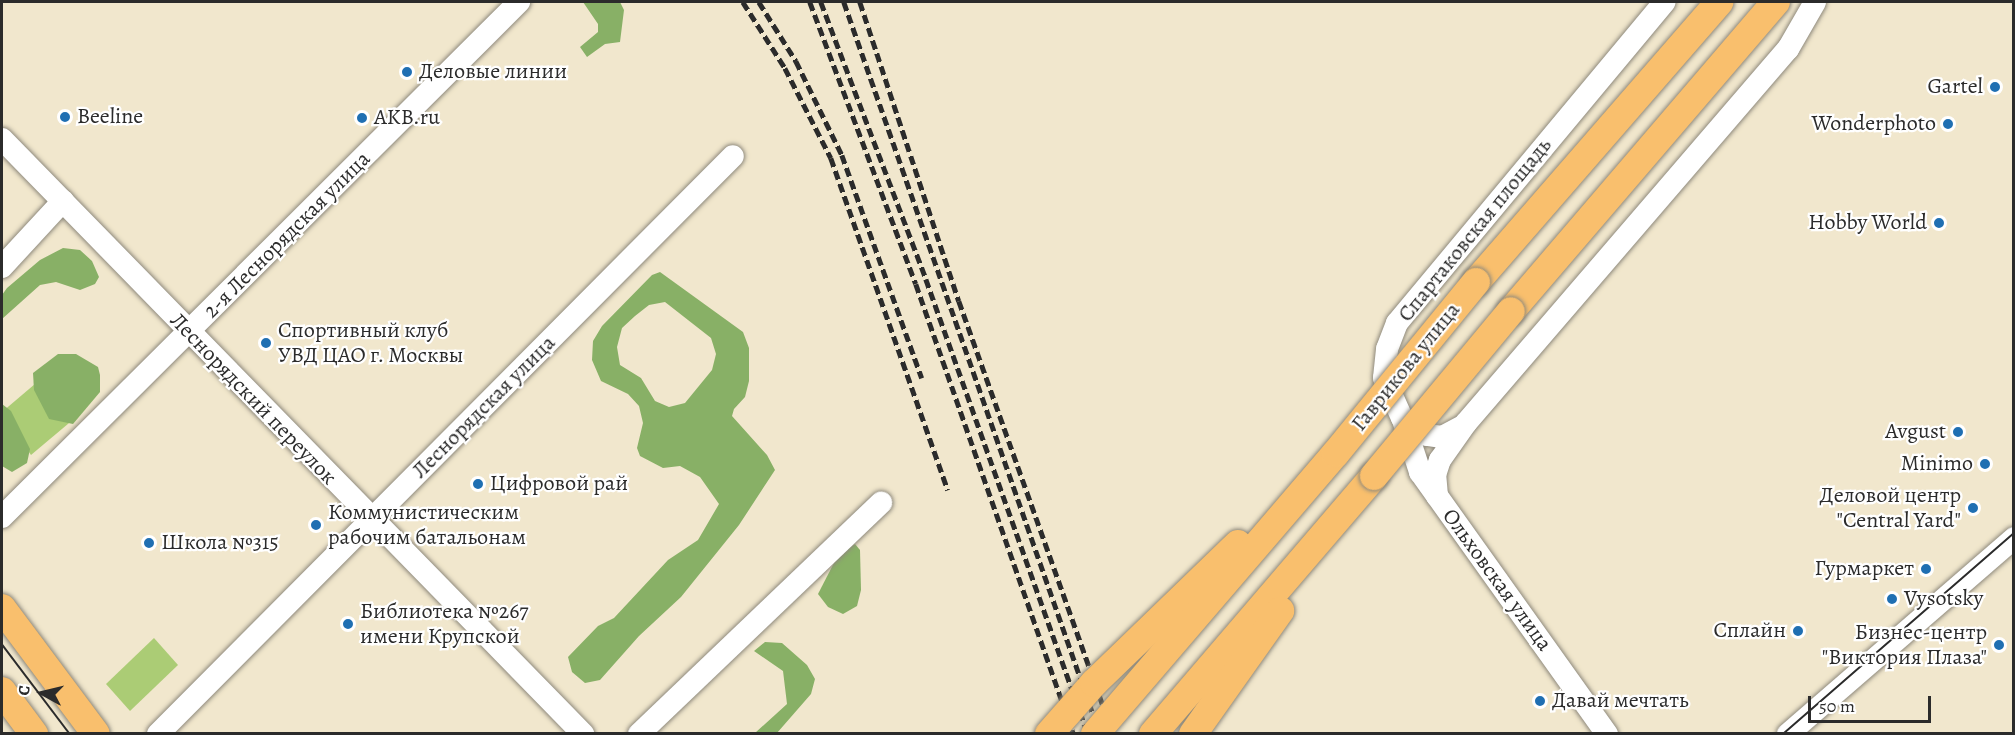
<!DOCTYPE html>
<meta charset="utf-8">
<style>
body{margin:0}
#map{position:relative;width:2015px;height:735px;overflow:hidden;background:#f1e7cd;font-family:Alegreya,serif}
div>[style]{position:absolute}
.green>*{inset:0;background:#abcc75}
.forest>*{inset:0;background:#88b066}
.roads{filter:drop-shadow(0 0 2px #8e897c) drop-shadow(0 0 2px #8e897c)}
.minor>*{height:22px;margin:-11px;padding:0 11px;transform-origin:11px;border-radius:11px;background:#fff}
.major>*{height:28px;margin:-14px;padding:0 14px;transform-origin:14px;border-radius:14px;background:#f9bf6d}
.tram>*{height:1.5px;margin:-0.75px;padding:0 0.75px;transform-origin:0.75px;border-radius:0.75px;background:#2b2b2b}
.rail>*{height:4.5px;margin-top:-2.25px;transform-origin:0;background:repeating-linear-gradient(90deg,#2b2b2b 0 9px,transparent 0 13.5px)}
.bridges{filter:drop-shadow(0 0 2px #8e897c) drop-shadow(0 0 2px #8e897c)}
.major-bridge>*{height:28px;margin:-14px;padding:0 14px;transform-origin:14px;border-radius:14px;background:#f9bf6d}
.dots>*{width:16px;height:16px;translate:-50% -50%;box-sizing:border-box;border:3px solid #fff;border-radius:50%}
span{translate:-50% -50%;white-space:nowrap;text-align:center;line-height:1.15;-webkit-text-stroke:4.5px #fff;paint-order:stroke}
.poi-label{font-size:22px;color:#2b2b2b}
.left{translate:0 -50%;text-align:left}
.right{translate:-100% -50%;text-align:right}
.street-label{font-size:22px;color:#2b2b2b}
.frame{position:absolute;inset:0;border:3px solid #2b2b2b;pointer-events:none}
.north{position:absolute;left:12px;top:663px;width:60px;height:60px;-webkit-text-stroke:4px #fff;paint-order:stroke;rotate:278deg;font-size:16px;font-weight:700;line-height:24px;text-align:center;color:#2b2b2b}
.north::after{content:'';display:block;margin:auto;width:21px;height:27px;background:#2b2b2b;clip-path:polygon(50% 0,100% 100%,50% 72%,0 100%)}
.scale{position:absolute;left:1808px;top:696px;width:123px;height:27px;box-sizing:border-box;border:3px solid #2b2b2b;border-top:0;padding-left:8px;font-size:18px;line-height:21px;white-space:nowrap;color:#2b2b2b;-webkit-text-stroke:4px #fff;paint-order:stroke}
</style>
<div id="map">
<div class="green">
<div style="clip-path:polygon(42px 378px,75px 418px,31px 455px,2px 412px)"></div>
<div style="clip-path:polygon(154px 638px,178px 665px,130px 711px,106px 684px)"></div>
</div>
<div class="forest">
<div style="clip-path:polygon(583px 2px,620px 2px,624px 10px,620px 42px,605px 44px,587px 57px,580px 47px,598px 32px,598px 24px)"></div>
<div style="clip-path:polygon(63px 248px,80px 250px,92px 261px,99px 277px,95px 284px,80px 290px,56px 282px,40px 285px,2px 319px,2px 295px,7px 288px,40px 260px)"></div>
<div style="clip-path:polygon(evenodd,660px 272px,743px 332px,749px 348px,749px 381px,745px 397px,734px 409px,732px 416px,767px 455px,775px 470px,739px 525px,681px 597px,639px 636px,600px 680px,585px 683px,572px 672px,568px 657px,598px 626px,614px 618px,668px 560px,698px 540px,719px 504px,700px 477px,680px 466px,663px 468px,640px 456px,637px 448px,643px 423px,639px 406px,628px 394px,601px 381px,592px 360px,593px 341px,602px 326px,652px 275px,660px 272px,665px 302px,711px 338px,716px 354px,712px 370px,685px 403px,669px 407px,655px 401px,641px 378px,620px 365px,617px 347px,622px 328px,635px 316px,649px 305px,665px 302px)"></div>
<div style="clip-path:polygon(58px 354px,76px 354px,98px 367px,100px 375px,100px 392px,73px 424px,49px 419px,34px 390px,33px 373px)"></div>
<div style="clip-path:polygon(2px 404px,11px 411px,30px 449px,27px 463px,12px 472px,2px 466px)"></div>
<div style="clip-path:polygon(855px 544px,860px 550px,861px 590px,857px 606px,843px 614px,828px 607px,818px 594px,838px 555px)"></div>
<div style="clip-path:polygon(765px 642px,782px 643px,807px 665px,815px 679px,811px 694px,777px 733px,755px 733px,787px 704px,783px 671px,754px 651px)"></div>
</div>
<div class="roads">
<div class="minor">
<div style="left:2px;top:139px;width:832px;rotate:45.68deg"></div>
<div style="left:2px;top:267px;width:90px;rotate:-47.3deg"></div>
<div style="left:1404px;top:423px;width:52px;rotate:71.9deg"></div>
<div style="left:1420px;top:472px;width:322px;rotate:54.5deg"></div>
<div style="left:1463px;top:426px;width:24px;rotate:152deg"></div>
<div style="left:1442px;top:437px;width:15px;rotate:-172deg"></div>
<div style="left:1427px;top:435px;width:30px;rotate:-146deg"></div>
<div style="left:1402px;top:418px;width:44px;rotate:-114.2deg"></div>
<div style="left:1384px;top:378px;width:29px;rotate:-84deg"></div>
<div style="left:1387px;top:349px;width:28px;rotate:-69deg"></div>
<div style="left:1397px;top:323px;width:418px;rotate:-50.2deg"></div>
<div style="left:1437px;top:496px;width:21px;rotate:-95deg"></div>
<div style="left:1435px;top:475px;width:16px;rotate:-72deg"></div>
<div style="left:1440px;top:460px;width:45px;rotate:-54.9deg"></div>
<div style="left:1466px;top:423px;width:494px;rotate:-49.3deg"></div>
<div style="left:1788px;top:49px;width:54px;rotate:-60.1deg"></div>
<div style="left:2px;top:517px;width:730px;rotate:-44.89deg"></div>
<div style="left:158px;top:734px;width:815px;rotate:-45.15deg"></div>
<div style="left:639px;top:734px;width:335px;rotate:-43.7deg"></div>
<div style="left:1788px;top:734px;width:299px;rotate:-40.9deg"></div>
</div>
<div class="major">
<div style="left:1476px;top:282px;width:371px;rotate:-49deg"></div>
<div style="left:1511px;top:311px;width:407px;rotate:-49.4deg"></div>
<div style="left:2px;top:608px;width:157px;rotate:53.3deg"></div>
<div style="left:2px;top:691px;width:54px;rotate:53.3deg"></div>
<div style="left:1153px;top:734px;width:340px;rotate:-49.4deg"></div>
<div style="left:1193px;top:734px;width:151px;rotate:-54.7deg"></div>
</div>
</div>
<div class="tram">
<div style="left:2px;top:644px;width:113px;rotate:52.9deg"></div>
<div style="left:1783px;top:734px;width:306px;rotate:-41deg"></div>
</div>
<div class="rail">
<div style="left:743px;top:2px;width:78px;rotate:57.5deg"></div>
<div style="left:785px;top:68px;width:101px;rotate:62.9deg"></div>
<div style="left:831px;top:158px;width:352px;rotate:70.6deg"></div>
<div style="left:759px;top:2px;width:70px;rotate:57.9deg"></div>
<div style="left:796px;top:61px;width:105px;rotate:63.9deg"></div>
<div style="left:842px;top:155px;width:237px;rotate:70.3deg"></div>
<div style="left:810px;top:2px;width:301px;rotate:69.4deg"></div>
<div style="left:916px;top:284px;width:477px;rotate:70.7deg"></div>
<div style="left:821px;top:2px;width:296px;rotate:69.2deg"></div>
<div style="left:926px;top:279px;width:483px;rotate:70.4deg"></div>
<div style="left:844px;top:2px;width:775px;rotate:70.72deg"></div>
<div style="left:860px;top:2px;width:315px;rotate:71.7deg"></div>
<div style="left:959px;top:301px;width:460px;rotate:70.4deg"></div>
</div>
<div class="bridges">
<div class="major-bridge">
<div style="left:1374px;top:476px;width:214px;rotate:-50.3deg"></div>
<div style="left:1049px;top:734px;width:68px;rotate:-48.6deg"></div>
<div style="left:1094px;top:683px;width:200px;rotate:-44deg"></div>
<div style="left:1095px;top:734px;width:370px;rotate:-49.4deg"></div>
<div style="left:1336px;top:453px;width:221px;rotate:-50.7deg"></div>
</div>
</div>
<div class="dots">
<div style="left:407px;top:72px;background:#1f6fb2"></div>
<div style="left:1995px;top:87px;background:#1f6fb2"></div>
<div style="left:65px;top:117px;background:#1f6fb2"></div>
<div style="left:362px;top:118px;background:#1f6fb2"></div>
<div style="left:1948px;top:124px;background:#1f6fb2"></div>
<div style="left:1939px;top:223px;background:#1f6fb2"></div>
<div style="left:266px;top:343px;background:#1f6fb2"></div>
<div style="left:1958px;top:432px;background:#1f6fb2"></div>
<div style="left:1985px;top:464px;background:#1f6fb2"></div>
<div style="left:478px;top:484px;background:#1f6fb2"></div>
<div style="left:1973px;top:508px;background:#1f6fb2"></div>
<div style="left:316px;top:525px;background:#1f6fb2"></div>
<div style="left:149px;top:543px;background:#1f6fb2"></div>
<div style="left:1926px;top:569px;background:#1f6fb2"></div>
<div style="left:1892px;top:599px;background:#1f6fb2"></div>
<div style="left:348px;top:624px;background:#1f6fb2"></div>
<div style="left:1798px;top:631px;background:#1f6fb2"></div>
<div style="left:1999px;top:645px;background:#1f6fb2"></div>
<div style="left:1540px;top:701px;background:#1f6fb2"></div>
</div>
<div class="poi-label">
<span class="left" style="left:419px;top:72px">Деловые линии</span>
<span class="right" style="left:1983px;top:87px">Gartel</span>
<span class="left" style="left:77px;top:117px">Beeline</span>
<span class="left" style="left:374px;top:118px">AKB.ru</span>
<span class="right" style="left:1936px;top:124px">Wonderphoto</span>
<span class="right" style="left:1927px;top:223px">Hobby World</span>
<span class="left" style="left:278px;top:343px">Спортивный клуб<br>УВД ЦАО г. Москвы</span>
<span class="right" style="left:1946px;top:432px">Avgust</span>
<span class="right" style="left:1973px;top:464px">Minimo</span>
<span class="left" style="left:490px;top:484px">Цифровой рай</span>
<span class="right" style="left:1961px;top:508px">Деловой центр<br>"Central Yard"</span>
<span class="left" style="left:328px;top:525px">Коммунистическим<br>рабочим батальонам</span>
<span class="left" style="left:161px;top:543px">Школа №315</span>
<span class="right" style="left:1914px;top:569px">Гурмаркет</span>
<span class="left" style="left:1904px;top:599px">Vysotsky</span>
<span class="left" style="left:360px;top:624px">Библиотека №267<br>имени Крупской</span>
<span class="right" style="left:1786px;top:631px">Сплайн</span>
<span class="right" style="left:1987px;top:645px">Бизнес-центр<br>"Виктория Плаза"</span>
<span class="left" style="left:1552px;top:701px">Давай мечтать</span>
</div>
<div class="street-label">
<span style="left:1475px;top:230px;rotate:-51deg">Спартаковская площадь</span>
<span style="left:287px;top:235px;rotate:-45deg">2-я Леснорядская улица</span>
<span style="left:1406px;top:367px;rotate:-51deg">Гаврикова улица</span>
<span style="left:253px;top:399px;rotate:46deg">Леснорядский переулок</span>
<span style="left:484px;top:407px;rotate:-45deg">Леснорядская улица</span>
<span style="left:1497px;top:580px;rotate:54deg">Ольховская улица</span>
</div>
<div class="frame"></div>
<div class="north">С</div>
<div class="scale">50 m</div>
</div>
